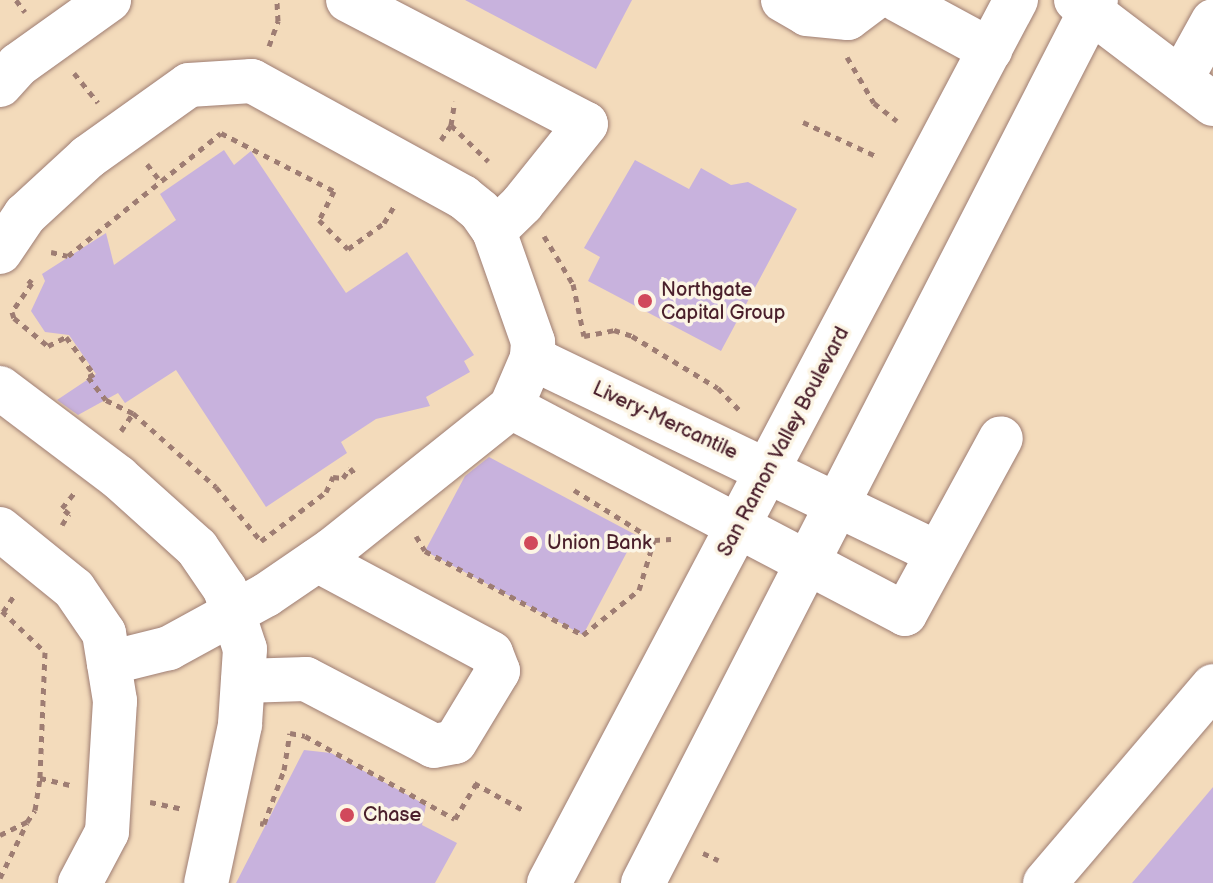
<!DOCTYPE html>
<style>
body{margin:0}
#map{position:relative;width:1213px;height:883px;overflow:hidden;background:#f3dbbb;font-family:"Balsamiq Sans",sans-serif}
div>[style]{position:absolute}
.building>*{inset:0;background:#c8b2dd}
.path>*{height:5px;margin-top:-2.5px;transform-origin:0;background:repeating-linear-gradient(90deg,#9e7d73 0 6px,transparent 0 12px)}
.roads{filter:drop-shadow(0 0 2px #9e7d73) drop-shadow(0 0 2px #9e7d73)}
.minor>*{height:44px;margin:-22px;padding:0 22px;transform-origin:22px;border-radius:22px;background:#fff}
.major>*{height:44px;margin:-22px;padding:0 22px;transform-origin:22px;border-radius:22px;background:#fff}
.dots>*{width:22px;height:22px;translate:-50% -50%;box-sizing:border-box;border:4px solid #fcf5e5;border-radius:50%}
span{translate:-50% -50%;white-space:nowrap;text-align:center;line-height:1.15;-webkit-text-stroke:7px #fcf5e5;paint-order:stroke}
.poi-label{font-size:20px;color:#4a1f2b}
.left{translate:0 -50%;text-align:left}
.street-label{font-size:20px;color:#4a1f2b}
</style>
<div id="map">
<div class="building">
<div style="clip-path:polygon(465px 0,632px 0,596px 69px)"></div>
<div style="clip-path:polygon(224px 150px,234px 165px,251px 151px,346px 293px,407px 252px,474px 355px,464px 361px,470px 372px,426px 397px,430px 406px,376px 419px,341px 442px,347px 453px,266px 507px,176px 370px,125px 403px,118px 393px,78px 415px,57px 400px,96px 374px,69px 335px,45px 332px,31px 311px,45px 281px,42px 274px,106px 233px,114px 265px,176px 220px,160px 194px)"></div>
<div style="clip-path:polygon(635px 160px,689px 189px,701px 168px,731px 185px,748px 182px,797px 209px,721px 351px,588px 281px,600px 257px,584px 248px)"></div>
<div style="clip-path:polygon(489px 457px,636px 535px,583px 635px,425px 551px,465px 476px)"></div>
<div style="clip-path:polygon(304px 750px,331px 753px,426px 805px,422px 825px,457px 843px,435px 883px,236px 883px)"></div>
<div style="clip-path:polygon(1213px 787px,1213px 883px,1132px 883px)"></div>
</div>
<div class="path">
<div style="left:16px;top:0;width:15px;rotate:53deg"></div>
<div style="left:269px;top:46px;width:27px;rotate:-70deg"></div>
<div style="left:278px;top:21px;width:21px;rotate:-93deg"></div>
<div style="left:847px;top:57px;width:53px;rotate:59.6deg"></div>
<div style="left:874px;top:103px;width:29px;rotate:38deg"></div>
<div style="left:74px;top:73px;width:38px;rotate:51deg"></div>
<div style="left:803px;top:122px;width:81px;rotate:25deg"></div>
<div style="left:451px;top:125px;width:52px;rotate:44.2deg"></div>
<div style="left:441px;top:140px;width:18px;rotate:-56deg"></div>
<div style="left:451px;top:125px;width:24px;rotate:-81deg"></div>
<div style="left:147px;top:164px;width:18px;rotate:52deg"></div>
<div style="left:544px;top:236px;width:56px;rotate:58.9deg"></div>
<div style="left:573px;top:284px;width:53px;rotate:78.1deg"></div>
<div style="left:584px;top:336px;width:31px;rotate:-11deg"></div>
<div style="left:614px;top:330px;width:19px;rotate:18deg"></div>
<div style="left:632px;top:336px;width:100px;rotate:31.2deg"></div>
<div style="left:718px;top:388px;width:30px;rotate:46deg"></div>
<div style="left:51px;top:252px;width:17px;rotate:13deg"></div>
<div style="left:68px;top:256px;width:196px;rotate:-38.8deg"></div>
<div style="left:221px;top:133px;width:127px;rotate:27.2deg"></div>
<div style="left:334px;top:191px;width:33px;rotate:117deg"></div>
<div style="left:319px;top:220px;width:41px;rotate:45deg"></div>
<div style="left:348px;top:249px;width:44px;rotate:-35.8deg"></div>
<div style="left:384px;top:223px;width:23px;rotate:-59deg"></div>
<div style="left:28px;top:280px;width:5px;rotate:37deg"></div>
<div style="left:32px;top:283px;width:35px;rotate:125deg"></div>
<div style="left:12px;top:312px;width:6px;rotate:72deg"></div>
<div style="left:14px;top:318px;width:44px;rotate:39.5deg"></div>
<div style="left:48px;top:346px;width:20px;rotate:-27deg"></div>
<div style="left:66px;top:337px;width:46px;rotate:52.9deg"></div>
<div style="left:94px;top:374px;width:7px;rotate:153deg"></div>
<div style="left:88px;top:377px;width:29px;rotate:52deg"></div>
<div style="left:106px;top:400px;width:30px;rotate:26deg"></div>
<div style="left:121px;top:431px;width:22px;rotate:-56deg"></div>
<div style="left:133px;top:413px;width:111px;rotate:41.7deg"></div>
<div style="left:216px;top:487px;width:70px;rotate:50.2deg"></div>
<div style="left:261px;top:541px;width:81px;rotate:-37deg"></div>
<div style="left:326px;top:492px;width:17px;rotate:-65deg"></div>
<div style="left:333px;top:477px;width:10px;rotate:6deg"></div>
<div style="left:343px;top:478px;width:12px;rotate:-55deg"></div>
<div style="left:350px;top:468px;width:11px;rotate:52deg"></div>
<div style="left:574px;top:490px;width:94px;rotate:32deg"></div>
<div style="left:62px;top:525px;width:13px;rotate:-58deg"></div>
<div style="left:69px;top:514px;width:9px;rotate:-139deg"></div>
<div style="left:62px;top:508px;width:19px;rotate:-51deg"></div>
<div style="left:416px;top:536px;width:17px;rotate:59deg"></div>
<div style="left:425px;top:551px;width:179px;rotate:28deg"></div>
<div style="left:583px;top:635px;width:72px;rotate:-38.8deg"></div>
<div style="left:639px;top:590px;width:52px;rotate:-73.3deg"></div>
<div style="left:654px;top:540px;width:17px;rotate:-3deg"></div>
<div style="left:2px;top:611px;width:59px;rotate:43.6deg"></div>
<div style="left:45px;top:652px;width:126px;rotate:92.3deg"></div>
<div style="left:3px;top:612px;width:23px;rotate:-56deg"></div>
<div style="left:474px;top:783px;width:58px;rotate:28.8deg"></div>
<div style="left:150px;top:802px;width:34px;rotate:12deg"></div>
<div style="left:260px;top:823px;width:4px;rotate:14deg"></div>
<div style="left:264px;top:824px;width:58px;rotate:-69.7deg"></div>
<div style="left:284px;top:770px;width:37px;rotate:-81deg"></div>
<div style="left:290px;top:733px;width:15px;rotate:11deg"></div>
<div style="left:305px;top:736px;width:171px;rotate:29deg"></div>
<div style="left:455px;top:819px;width:41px;rotate:-59deg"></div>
<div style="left:0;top:835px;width:30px;rotate:-26deg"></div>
<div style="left:27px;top:822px;width:14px;rotate:-56deg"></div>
<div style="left:35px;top:810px;width:32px;rotate:-81deg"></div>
<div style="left:40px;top:778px;width:31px;rotate:13deg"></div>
<div style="left:703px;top:853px;width:17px;rotate:25deg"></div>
<div style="left:0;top:878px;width:61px;rotate:-63.9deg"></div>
</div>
<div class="roads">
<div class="minor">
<div style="left:348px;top:0;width:268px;rotate:27.5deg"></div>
<div style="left:586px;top:124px;width:102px;rotate:128.7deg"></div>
<div style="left:522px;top:204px;width:39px;rotate:136deg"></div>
<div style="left:783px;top:0;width:28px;rotate:30deg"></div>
<div style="left:807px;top:14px;width:41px;rotate:5.6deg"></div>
<div style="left:848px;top:18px;width:30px;rotate:-37deg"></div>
<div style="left:898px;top:0;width:105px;rotate:28.5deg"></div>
<div style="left:1076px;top:0;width:172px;rotate:37.2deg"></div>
<div style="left:1181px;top:79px;width:66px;rotate:-61.1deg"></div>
<div style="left:0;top:85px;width:27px;rotate:-48deg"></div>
<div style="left:18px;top:65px;width:112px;rotate:-35.5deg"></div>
<div style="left:0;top:252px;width:45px;rotate:-56deg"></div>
<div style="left:25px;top:215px;width:86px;rotate:-42.6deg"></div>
<div style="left:88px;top:157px;width:124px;rotate:-35.5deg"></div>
<div style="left:189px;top:85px;width:63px;rotate:-3.6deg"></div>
<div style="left:252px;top:81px;width:241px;rotate:28.8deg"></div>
<div style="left:463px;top:197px;width:22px;rotate:39deg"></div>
<div style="left:480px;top:211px;width:24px;rotate:55deg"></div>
<div style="left:494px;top:231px;width:118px;rotate:70.6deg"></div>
<div style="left:533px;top:342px;width:16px;rotate:94deg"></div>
<div style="left:532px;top:358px;width:53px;rotate:113.2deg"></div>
<div style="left:511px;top:407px;width:229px;rotate:141.4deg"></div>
<div style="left:332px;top:550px;width:80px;rotate:145.7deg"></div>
<div style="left:266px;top:595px;width:111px;rotate:151.3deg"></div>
<div style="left:169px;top:648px;width:62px;rotate:166deg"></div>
<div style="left:532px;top:358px;width:450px;rotate:25.7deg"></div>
<div style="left:0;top:388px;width:148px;rotate:37deg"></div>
<div style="left:118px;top:477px;width:106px;rotate:41.9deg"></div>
<div style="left:197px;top:548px;width:50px;rotate:55.7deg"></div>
<div style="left:225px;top:589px;width:63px;rotate:71.6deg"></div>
<div style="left:245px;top:649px;width:76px;rotate:93.8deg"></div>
<div style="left:240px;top:725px;width:162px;rotate:102.1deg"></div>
<div style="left:511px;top:407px;width:445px;rotate:27.7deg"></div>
<div style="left:905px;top:614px;width:200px;rotate:-61.4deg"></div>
<div style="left:0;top:529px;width:95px;rotate:39deg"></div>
<div style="left:74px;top:589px;width:53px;rotate:55.7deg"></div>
<div style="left:104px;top:633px;width:69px;rotate:80.8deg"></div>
<div style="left:115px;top:701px;width:131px;rotate:93.5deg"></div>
<div style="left:107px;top:832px;width:58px;rotate:117.9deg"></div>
<div style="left:243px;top:681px;width:63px;rotate:-1.8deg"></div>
<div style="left:306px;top:679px;width:144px;rotate:27.6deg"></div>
<div style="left:434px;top:746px;width:21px;rotate:-11deg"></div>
<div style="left:455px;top:742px;width:83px;rotate:-58.8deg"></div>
<div style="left:498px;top:671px;width:19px;rotate:-111deg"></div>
<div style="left:491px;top:653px;width:197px;rotate:-151.9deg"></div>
<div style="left:1045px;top:883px;width:259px;rotate:-49.5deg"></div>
</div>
<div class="major">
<div style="left:549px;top:883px;width:999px;rotate:-62.13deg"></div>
<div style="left:643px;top:883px;width:992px;rotate:-62.84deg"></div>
</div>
</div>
<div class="dots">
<div style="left:645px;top:301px;background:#d1495b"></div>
<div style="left:531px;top:543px;background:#d1495b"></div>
<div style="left:347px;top:815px;background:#d1495b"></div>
</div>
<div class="poi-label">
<span class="left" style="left:661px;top:302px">Northgate<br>Capital Group</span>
<span class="left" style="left:547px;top:543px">Union Bank</span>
<span class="left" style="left:363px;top:815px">Chase</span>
</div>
<div class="street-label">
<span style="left:665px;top:421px;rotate:25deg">Livery-Mercantile</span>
<span style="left:784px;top:442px;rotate:-62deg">San Ramon Valley Boulevard</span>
</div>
</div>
